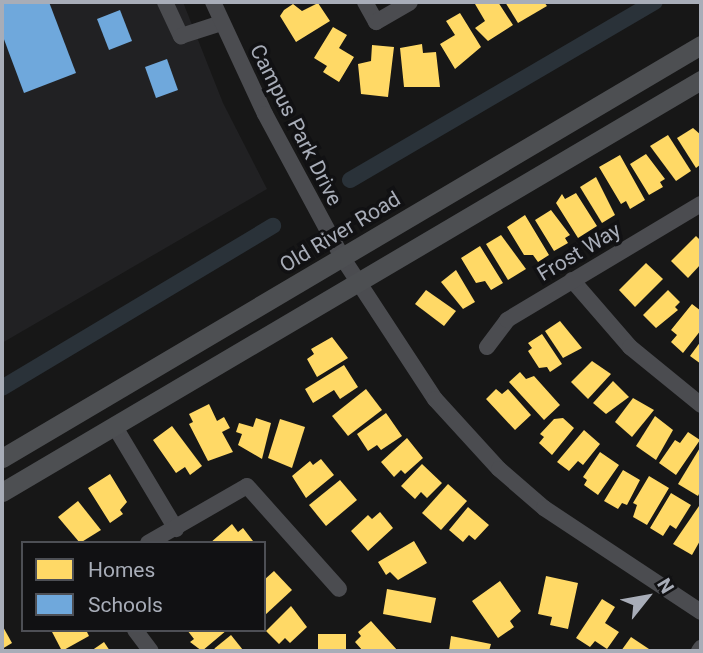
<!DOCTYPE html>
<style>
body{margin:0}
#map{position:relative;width:703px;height:653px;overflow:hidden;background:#171717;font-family:Roboto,sans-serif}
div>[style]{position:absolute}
.built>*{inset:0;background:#212123}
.homes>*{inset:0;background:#ffd966}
.schools>*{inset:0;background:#6fa8dc}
.canal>*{height:16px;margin:-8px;padding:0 8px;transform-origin:8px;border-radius:8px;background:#2a3239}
.minor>*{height:16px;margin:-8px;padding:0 8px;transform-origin:8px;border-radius:8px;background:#4b4c50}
.major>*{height:19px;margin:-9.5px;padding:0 9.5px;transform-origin:9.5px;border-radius:9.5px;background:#4d4f52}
span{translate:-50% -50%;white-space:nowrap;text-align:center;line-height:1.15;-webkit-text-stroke:7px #111113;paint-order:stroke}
.street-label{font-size:21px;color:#a8adb8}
.frame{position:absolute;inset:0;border:4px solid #a8adb8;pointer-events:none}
.legend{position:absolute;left:21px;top:541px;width:245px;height:91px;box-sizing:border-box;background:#111113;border:2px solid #4d4f55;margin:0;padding:9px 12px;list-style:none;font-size:21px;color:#a8adb8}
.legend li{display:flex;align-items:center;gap:14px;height:35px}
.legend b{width:35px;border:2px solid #4d4f55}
.north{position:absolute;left:612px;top:562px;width:70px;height:70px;-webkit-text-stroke:5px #111113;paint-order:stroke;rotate:59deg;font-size:19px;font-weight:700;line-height:28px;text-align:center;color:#a8adb8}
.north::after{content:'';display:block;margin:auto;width:24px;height:32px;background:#a8adb8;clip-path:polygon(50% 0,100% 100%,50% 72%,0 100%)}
</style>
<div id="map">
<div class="built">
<div style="clip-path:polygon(2px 2px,183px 2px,223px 103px,267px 189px,2px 343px)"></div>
</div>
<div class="homes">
<div style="clip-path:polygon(498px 2px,513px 25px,488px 41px,475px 28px,485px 21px,475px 4px)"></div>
<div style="clip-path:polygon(505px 2px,544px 2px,547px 6px,518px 23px)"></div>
<div style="clip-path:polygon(318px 3px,330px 21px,296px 42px,280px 16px,284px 10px,293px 4px,302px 11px)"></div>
<div style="clip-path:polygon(460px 13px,481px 47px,455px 69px,440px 44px,455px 35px,446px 21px)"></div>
<div style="clip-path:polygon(333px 27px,347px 35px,339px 48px,354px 57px,339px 82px,323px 72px,327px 66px,314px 58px)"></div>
<div style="clip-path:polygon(422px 44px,423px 53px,436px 52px,440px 87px,404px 87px,400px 48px)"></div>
<div style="clip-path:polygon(372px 45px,394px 47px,388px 97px,361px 94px,358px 64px,371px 61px)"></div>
<div style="clip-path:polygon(693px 128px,701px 135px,701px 164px,696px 168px,677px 138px)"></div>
<div style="clip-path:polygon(668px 135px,691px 171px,676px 181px,650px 146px)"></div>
<div style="clip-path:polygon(646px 154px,665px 179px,660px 182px,663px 187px,649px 195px,630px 164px)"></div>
<div style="clip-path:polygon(620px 155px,645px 200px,630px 209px,626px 201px,621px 204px,599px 167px)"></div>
<div style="clip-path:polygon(596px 177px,615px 215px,602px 223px,580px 187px)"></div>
<div style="clip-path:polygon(576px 193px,597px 226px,578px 238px,556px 203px,562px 194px,565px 199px)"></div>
<div style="clip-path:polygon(551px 210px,570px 235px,565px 238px,568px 243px,554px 251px,535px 220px)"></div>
<div style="clip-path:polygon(525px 215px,549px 255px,538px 262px,533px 255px,524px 255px,507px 227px)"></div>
<div style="clip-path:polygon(501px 235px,526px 269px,508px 280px,486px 244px)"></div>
<div style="clip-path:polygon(696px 236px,701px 241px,701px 264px,688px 278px,671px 261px)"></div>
<div style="clip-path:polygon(480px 246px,503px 283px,491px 290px,485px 281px,476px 283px,461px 258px)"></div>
<div style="clip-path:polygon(646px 263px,663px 279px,635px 307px,619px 290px)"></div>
<div style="clip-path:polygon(456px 270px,475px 302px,463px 309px,441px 282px)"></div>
<div style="clip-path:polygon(426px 290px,456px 311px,444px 326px,415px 304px)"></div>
<div style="clip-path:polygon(668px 290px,680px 302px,675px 307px,678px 310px,656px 328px,643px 315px)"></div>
<div style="clip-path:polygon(692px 304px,701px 311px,701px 330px,683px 353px,671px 342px,677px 335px,671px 330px)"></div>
<div style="clip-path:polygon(560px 321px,582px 348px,563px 358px,545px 331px)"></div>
<div style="clip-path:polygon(542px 334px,562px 364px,550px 372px,547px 367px,539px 368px,528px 351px,532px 348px,528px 343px)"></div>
<div style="clip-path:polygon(332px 337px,348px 358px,317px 377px,307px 359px,314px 354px,311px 349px)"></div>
<div style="clip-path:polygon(701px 341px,701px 364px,690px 356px)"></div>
<div style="clip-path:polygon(592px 361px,611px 374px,588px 399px,571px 382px)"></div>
<div style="clip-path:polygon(344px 365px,358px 387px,340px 399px,334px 390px,313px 403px,305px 389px)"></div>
<div style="clip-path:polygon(520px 372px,526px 379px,534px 376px,560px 405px,544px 420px,509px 382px)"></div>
<div style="clip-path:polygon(613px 381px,629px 397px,606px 414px,593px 403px)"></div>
<div style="clip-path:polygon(366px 389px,382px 410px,348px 436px,332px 416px)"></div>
<div style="clip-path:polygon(496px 389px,502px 394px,508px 389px,531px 415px,515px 430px,486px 399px)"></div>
<div style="clip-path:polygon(633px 398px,654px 410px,632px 437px,615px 422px)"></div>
<div style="clip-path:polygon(209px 404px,217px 421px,224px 417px,230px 428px,222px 432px,233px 452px,208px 461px,189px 424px,193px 422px,189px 414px)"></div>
<div style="clip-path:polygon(386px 413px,402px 436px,381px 450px,377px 445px,368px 451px,357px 434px)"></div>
<div style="clip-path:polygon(655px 416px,673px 430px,656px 460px,636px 446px)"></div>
<div style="clip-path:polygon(256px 418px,271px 423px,262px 459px,238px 445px,242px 434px,236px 432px,239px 423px,253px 427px)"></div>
<div style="clip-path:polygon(563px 418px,574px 428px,552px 455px,539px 443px,544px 437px,540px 434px,554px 419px)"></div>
<div style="clip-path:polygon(280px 419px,305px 427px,292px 468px,268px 458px)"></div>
<div style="clip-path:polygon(172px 426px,202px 466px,190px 475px,185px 467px,176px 473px,153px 440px)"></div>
<div style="clip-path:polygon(584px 430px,600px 444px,583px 465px,578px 461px,569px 471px,557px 462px)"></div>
<div style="clip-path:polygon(688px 432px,700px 440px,676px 475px,659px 463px,675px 440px,680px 443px)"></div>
<div style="clip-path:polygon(407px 438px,423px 458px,405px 474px,401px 470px,394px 477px,381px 462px)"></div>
<div style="clip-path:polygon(701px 446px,701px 490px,698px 496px,678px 484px)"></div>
<div style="clip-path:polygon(600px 452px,619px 465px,598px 495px,584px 485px,587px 480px,583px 477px)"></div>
<div style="clip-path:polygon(321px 459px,334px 475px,306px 498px,292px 476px,310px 461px,313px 465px)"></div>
<div style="clip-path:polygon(422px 464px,442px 483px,427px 498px,421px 492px,415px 499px,401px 486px)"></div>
<div style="clip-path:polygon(623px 470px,640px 480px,627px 505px,622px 503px,618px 509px,604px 501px)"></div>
<div style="clip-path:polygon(110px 474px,127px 502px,120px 510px,123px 514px,110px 523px,88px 488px)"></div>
<div style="clip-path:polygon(649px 476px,669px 488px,647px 525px,633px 517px,637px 505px,633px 503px)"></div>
<div style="clip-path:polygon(340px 480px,357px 500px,326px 526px,309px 505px)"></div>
<div style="clip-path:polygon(448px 484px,467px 501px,441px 530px,422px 513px)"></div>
<div style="clip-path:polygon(671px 493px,691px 505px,676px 529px,670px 525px,663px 536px,650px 528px)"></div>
<div style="clip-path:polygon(78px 501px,101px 530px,80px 543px,58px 517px)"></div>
<div style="clip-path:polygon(699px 506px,701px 539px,692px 555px,673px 544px)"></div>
<div style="clip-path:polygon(468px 507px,489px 525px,475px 540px,469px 535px,463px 542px,449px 530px)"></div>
<div style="clip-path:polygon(380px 512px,393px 528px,368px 551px,351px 531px,368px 515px,372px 519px)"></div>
<div style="clip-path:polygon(232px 524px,238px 532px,243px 528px,253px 541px,210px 543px)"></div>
<div style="clip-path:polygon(414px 541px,427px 563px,398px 580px,390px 572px,386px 575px,378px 562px)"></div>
<div style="clip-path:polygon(274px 571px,292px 590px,264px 616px,264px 580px)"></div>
<div style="clip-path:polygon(546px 576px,578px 583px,568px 629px,550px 625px,552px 617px,538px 614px)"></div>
<div style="clip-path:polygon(500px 581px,521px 611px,510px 621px,514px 627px,498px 638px,472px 601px)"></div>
<div style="clip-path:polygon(387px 589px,436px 598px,431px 623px,383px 614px)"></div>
<div style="clip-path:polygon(602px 599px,615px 607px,605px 623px,619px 632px,607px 649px,595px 641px,590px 647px,576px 638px)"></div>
<div style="clip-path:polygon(291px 606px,307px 627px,290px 643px,285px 638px,279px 644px,266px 631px)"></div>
<div style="clip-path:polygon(371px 621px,398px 651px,363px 651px,355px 642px,361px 636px,358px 632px)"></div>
<div style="clip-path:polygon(2px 625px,12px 643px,2px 649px)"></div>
<div style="clip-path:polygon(51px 630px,86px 630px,89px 636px,62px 651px)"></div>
<div style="clip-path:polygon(187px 630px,227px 630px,202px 651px,190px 642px,194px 639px)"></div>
<div style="clip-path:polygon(318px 634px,346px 634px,346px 651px,318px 651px)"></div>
<div style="clip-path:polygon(231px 635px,243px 650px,213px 651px,215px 648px)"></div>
<div style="clip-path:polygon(451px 636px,491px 644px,489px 651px,449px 651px)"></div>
<div style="clip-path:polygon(631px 637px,652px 651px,621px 651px)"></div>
<div style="clip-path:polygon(104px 642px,110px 651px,91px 651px)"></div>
</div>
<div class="schools">
<div style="clip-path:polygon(2px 2px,49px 2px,76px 73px,24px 93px,2px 34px)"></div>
<div style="clip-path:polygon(120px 10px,132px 41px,109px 50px,97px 19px)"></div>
<div style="clip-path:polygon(167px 59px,178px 90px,156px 98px,145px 67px)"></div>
</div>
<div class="canal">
<div style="left:350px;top:180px;width:353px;rotate:-30.3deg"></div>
<div style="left:2px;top:388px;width:316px;rotate:-30.9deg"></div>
</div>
<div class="minor">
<div style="left:165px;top:2px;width:38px;rotate:65deg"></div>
<div style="left:181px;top:36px;width:42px;rotate:-18deg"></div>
<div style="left:213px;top:2px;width:123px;rotate:65.1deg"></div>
<div style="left:265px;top:114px;width:162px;rotate:61.7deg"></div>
<div style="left:342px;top:257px;width:170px;rotate:56.8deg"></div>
<div style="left:435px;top:399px;width:95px;rotate:47.6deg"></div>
<div style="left:499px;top:469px;width:60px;rotate:40.9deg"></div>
<div style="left:544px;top:508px;width:188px;rotate:33.5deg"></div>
<div style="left:365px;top:2px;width:23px;rotate:61deg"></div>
<div style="left:376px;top:22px;width:39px;rotate:-30deg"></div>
<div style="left:572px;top:280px;width:89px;rotate:49.1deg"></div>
<div style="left:630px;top:347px;width:92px;rotate:39.2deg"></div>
<div style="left:487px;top:347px;width:34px;rotate:-53deg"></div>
<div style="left:507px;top:320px;width:226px;rotate:-30.9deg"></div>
<div style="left:115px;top:427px;width:119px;rotate:59.1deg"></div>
<div style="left:148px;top:543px;width:114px;rotate:-29.9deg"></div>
<div style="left:247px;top:486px;width:138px;rotate:48.2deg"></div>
<div style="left:135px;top:630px;width:26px;rotate:53deg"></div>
<div style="left:699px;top:651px;width:4px;rotate:-56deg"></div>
</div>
<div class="major">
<div style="left:2px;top:458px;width:812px;rotate:-30.58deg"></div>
<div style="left:2px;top:492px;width:811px;rotate:-30.52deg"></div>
</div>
<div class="street-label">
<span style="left:296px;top:125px;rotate:63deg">Campus Park Drive</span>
<span style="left:340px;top:232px;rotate:-31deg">Old River Road</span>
<span style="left:579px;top:252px;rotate:-31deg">Frost Way</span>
</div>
<div class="frame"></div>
<ul class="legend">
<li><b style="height:19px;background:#ffd966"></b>Homes</li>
<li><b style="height:19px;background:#6fa8dc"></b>Schools</li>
</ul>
<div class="north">N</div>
</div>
